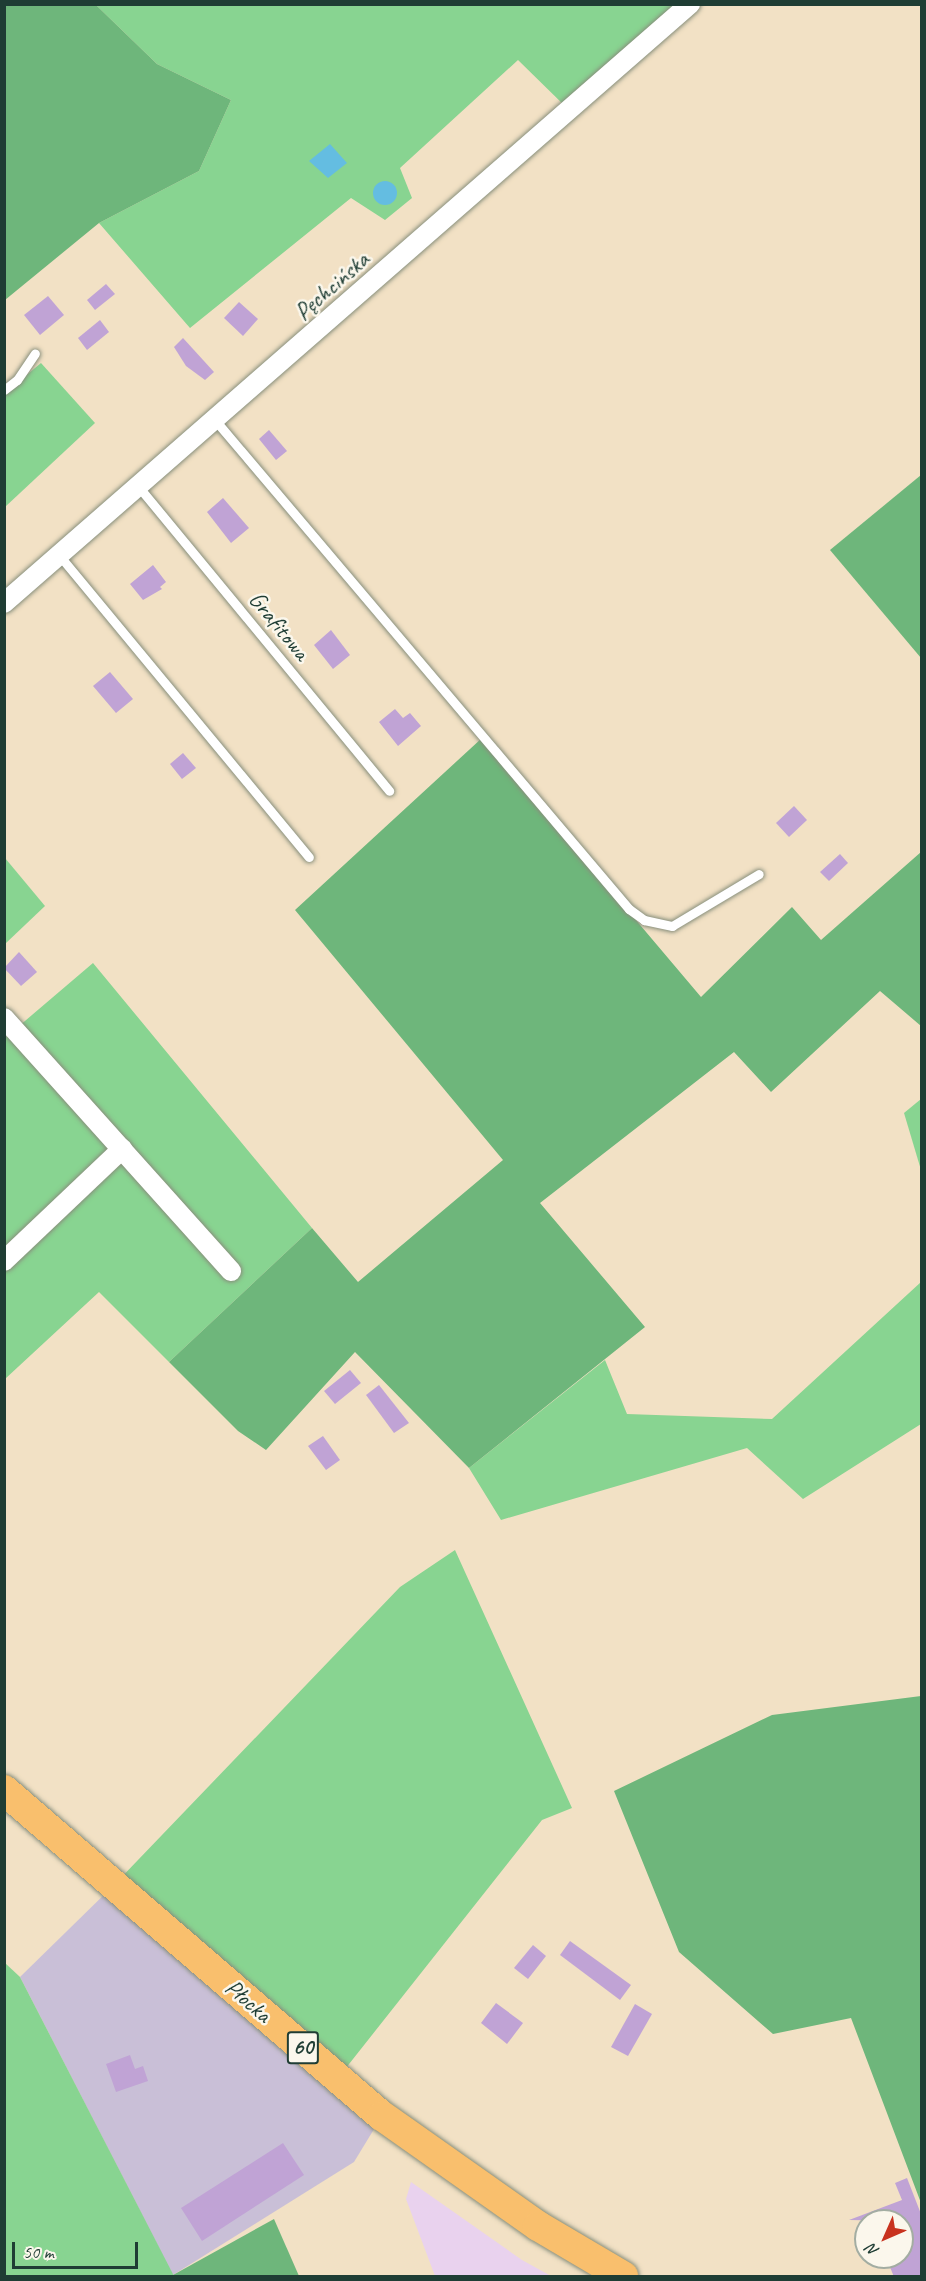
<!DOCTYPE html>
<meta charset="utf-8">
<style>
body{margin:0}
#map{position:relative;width:926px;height:2281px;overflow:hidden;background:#f2e1c5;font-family:Caveat,sans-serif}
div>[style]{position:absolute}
.built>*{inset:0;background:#e9d2ee}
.industrial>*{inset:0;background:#c9bfd7}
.green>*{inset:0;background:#88d491}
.forest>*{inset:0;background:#6eb67b}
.water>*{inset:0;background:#64bde1}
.round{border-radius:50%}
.building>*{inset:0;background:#c0a3d5}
.roads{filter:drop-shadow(0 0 2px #888f7c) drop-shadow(0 0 2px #888f7c)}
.service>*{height:9px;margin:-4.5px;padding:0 4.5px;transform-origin:4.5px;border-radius:4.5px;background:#fff}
.minor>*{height:20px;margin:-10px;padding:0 10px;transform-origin:10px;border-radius:10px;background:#fff}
.primary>*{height:30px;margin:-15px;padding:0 15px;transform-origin:15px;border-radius:15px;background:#f9bf6d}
span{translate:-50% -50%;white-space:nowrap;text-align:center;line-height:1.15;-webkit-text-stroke:5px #fbf7ec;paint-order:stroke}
.shield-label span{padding:2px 4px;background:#fbf7ec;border:2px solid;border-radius:4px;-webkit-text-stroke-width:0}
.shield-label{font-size:22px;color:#1f3d34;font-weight:700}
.street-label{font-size:24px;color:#1f3d34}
.frame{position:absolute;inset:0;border:6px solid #1f3d34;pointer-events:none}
.north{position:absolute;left:854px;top:2209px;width:60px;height:60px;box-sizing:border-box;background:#fbf7ec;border:2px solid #a3ada2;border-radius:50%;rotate:225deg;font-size:16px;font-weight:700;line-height:24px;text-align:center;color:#1f3d34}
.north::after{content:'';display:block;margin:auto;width:21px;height:27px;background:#c8321e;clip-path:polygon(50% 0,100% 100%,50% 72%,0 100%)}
.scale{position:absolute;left:12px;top:2242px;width:126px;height:27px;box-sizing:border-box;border:3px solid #1f3d34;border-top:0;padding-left:8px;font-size:18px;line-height:21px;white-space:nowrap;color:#1f3d34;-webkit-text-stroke:4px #fbf7ec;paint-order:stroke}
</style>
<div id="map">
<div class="built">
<div style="clip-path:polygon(411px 2182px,522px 2260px,551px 2276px,435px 2276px,406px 2199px)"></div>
</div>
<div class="industrial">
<div style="clip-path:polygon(114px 1885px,382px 2116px,354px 2162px,173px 2275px,20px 1977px)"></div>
</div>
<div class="green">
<div style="clip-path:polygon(96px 5px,690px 5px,569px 110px,518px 60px,400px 168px,412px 198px,385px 220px,351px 198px,190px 328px,99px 223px,199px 171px,231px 100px,157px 64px)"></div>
<div style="clip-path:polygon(41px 363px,95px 423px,5px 507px,5px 393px)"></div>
<div style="clip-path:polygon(5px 858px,45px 906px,5px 944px)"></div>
<div style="clip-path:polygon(93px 963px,312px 1228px,169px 1362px,99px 1292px,5px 1379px,5px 1038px)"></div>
<div style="clip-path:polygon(921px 1099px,921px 1170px,904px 1113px)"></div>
<div style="clip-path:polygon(921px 1282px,921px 1424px,803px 1499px,747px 1448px,501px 1520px,469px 1468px,605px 1360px,627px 1414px,772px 1419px)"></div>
<div style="clip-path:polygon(455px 1550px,572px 1808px,542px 1820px,338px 2078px,114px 1885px,400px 1587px)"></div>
<div style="clip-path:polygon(4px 1962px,20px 1977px,174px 2276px,5px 2276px)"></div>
</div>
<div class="forest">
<div style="clip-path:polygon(5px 4px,96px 5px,157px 64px,231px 100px,199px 171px,99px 223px,5px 300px)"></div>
<div style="clip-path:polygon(921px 475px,921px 658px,830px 550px)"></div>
<div style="clip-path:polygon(482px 738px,701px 997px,792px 907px,821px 940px,921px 852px,921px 1026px,880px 991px,771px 1092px,734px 1052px,540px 1203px,645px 1327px,469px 1468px,355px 1352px,266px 1450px,238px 1431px,169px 1362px,312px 1228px,358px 1282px,503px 1160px,295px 910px)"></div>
<div style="clip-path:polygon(921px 1696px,922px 1696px,921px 2203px,851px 2018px,773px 2034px,679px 1952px,614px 1791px,772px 1715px)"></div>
<div style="clip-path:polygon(274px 2219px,299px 2276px,174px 2276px,173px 2275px)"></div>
</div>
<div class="water">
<div style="clip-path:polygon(330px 144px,347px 163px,328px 178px,309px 161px)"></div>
<div class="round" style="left:373px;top:181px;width:24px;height:24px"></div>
</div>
<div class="building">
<div style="clip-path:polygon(106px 284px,115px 294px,95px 310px,87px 300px)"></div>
<div style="clip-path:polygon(48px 296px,64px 315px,40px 335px,24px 315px)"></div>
<div style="clip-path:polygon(239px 302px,258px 319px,243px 336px,224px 318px)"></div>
<div style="clip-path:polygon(100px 320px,109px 332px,87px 350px,78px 338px)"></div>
<div style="clip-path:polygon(183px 338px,214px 372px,205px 380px,186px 366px,174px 347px)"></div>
<div style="clip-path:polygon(269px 430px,287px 451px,276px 460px,259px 439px)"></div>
<div style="clip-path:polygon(223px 498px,249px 528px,231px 543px,207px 512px)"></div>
<div style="clip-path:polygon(153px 565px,166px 582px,160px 587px,162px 589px,143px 600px,130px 584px)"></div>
<div style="clip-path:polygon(331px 630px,350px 655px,333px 669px,314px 645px)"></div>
<div style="clip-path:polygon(110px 672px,133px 699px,116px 713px,93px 686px)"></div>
<div style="clip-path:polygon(395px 709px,403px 718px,410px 713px,421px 726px,398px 746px,379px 722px)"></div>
<div style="clip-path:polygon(183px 753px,196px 768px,182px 779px,170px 764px)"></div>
<div style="clip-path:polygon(794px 806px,807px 820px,789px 837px,776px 823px)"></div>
<div style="clip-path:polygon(840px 854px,848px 863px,829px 881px,820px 872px)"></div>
<div style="clip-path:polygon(19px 952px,37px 972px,21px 986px,4px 968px)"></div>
<div style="clip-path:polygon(350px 1370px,361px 1383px,335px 1404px,324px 1391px)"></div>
<div style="clip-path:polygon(379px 1385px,409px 1423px,394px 1433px,366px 1395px)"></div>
<div style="clip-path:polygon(323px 1436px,340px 1460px,326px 1470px,308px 1446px)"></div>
<div style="clip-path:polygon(570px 1941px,631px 1985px,620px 2000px,560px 1955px)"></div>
<div style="clip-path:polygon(533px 1945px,546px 1956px,528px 1979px,514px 1968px)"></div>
<div style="clip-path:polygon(496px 2003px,523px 2023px,507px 2044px,481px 2023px)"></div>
<div style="clip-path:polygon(635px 2004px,652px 2014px,628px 2056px,611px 2047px)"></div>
<div style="clip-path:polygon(130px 2055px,135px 2069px,143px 2066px,148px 2081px,116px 2092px,106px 2064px)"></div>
<div style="clip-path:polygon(283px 2143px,304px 2175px,202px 2241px,181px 2208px)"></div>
<div style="clip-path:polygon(907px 2178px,921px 2214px,921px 2277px,894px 2277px,886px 2257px,902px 2257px,902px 2221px,849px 2220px,902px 2200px,895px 2183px)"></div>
</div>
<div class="roads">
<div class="service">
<div style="left:4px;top:390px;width:16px;rotate:-38deg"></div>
<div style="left:17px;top:380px;width:32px;rotate:-56deg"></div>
<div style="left:215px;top:420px;width:641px;rotate:49.75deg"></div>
<div style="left:629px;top:909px;width:19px;rotate:36deg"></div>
<div style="left:644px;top:920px;width:29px;rotate:12deg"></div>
<div style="left:672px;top:926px;width:101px;rotate:-30.9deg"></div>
<div style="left:138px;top:486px;width:395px;rotate:50.5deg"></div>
<div style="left:59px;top:555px;width:392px;rotate:50.4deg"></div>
</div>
<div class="minor">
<div style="left:4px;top:603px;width:911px;rotate:-41.13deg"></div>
<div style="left:4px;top:1018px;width:340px;rotate:48.1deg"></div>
<div style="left:4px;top:1261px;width:163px;rotate:-43.5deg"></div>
</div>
<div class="primary">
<div style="left:4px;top:1790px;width:499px;rotate:40.8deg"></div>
<div style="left:382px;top:2116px;width:191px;rotate:35.2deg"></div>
<div style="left:538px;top:2226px;width:99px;rotate:30.5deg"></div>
</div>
</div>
<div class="shield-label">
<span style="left:303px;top:2048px">60</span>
</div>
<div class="street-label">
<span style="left:332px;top:286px;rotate:-41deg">Pęchcińska</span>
<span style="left:279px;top:626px;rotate:51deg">Grafitowa</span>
<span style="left:248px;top:2001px;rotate:41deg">Płocka</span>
</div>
<div class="frame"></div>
<div class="north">N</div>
<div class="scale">50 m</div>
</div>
